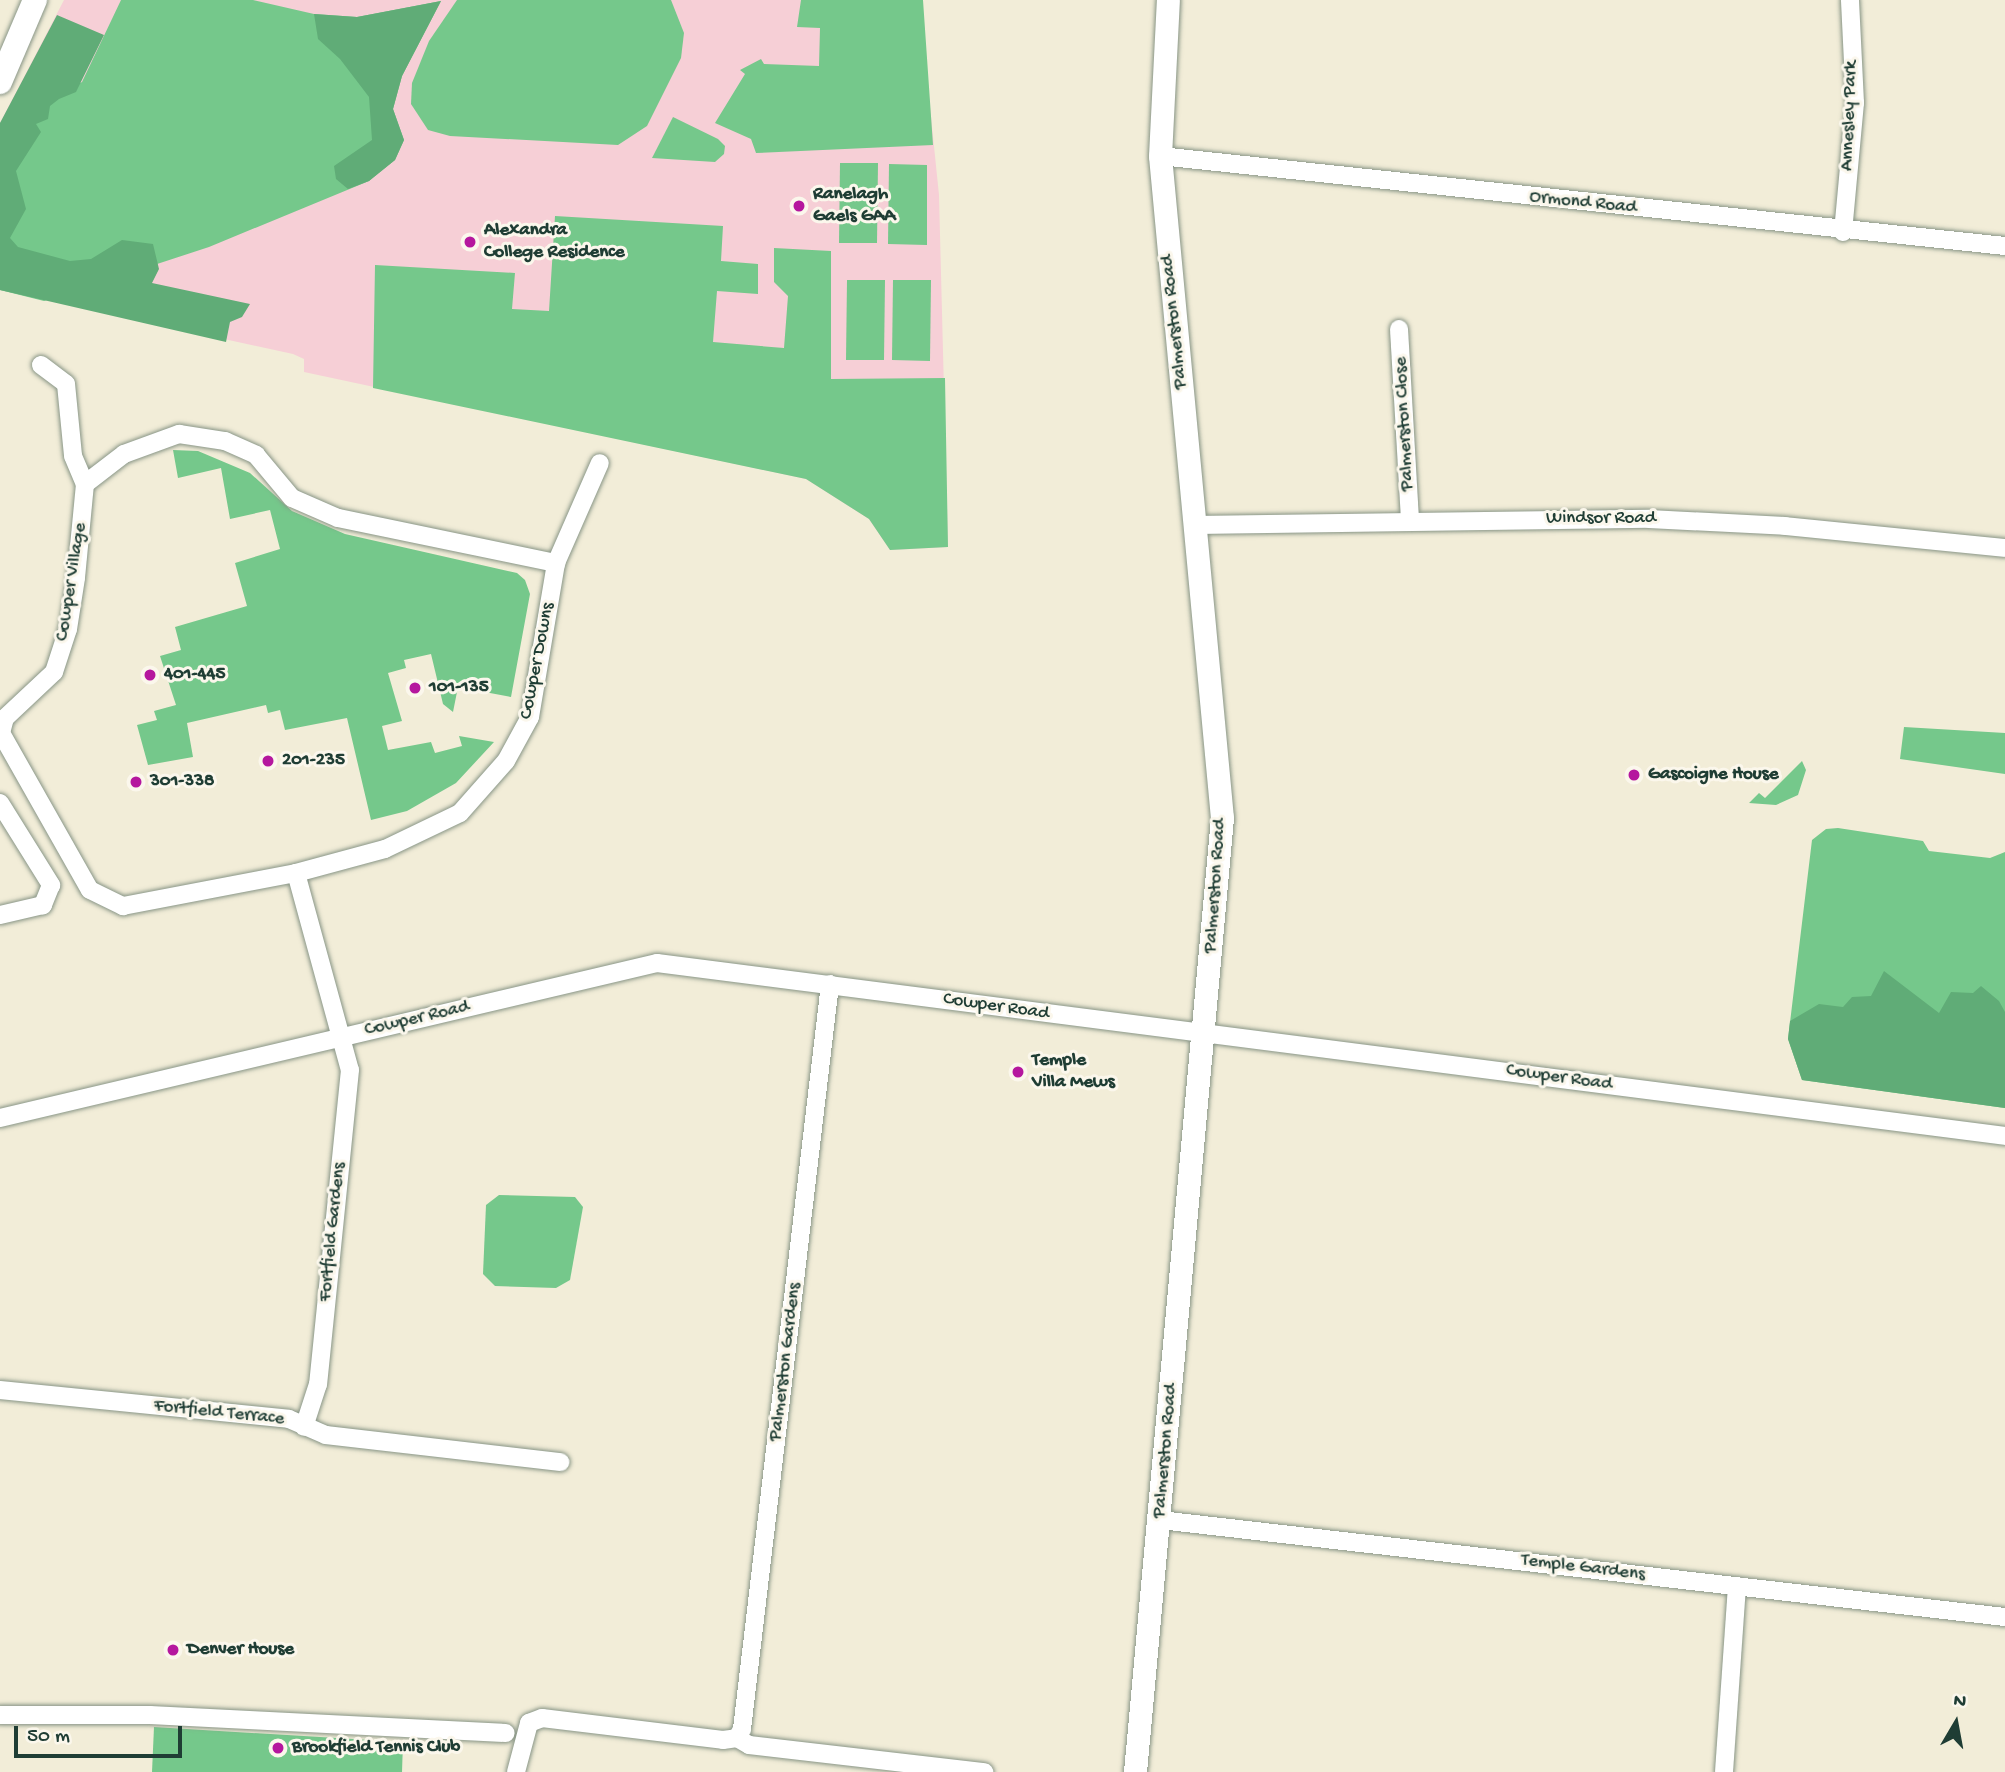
<!DOCTYPE html>
<style>
body{margin:0}
#map{position:relative;width:2005px;height:1772px;overflow:hidden;background:#f2edd8;font-family:"Gochi Hand",sans-serif}
div>[style]{position:absolute}
.built>*{inset:0;background:#f6cfd6}
.green>*{inset:0;background:#75c88b}
.forest>*{inset:0;background:#60ac77}
.roads{filter:drop-shadow(0 0 2px #889586) drop-shadow(0 0 2px #889586)}
.minor>*{height:18px;margin:-9px;padding:0 9px;transform-origin:9px;border-radius:9px;background:#fff}
.tertiary>*{height:23px;margin:-11.5px;padding:0 11.5px;transform-origin:11.5px;border-radius:11.5px;background:#fff}
.secondary>*{height:24px;margin:-12px;padding:0 12px;transform-origin:12px;border-radius:12px;background:#fff}
.dots>*{width:19px;height:19px;translate:-50% -50%;box-sizing:border-box;border:4px solid #fbf7ec;border-radius:50%}
span{translate:-50% -50%;white-space:nowrap;text-align:center;line-height:1.15;-webkit-text-stroke:6px #fbf7ec;paint-order:stroke}
.street-label{font-size:19px;color:#1f3d34}
.poi-label{font-size:19px;color:#1f3d34;font-weight:700}
.left{translate:0 -50%;text-align:left}
.north{position:absolute;left:1921px;top:1688px;width:70px;height:70px;-webkit-text-stroke:5px #fbf7ec;paint-order:stroke;rotate:10deg;font-size:19px;font-weight:700;line-height:28px;text-align:center;color:#1f3d34}
.north::after{content:'';display:block;margin:auto;width:24px;height:32px;background:#1f3d34;clip-path:polygon(50% 0,100% 100%,50% 72%,0 100%)}
.scale{position:absolute;left:14px;top:1726px;width:168px;height:32px;box-sizing:border-box;border:4px solid #1f3d34;border-top:0;padding-left:9px;font-size:21px;line-height:24px;white-space:nowrap;color:#1f3d34;-webkit-text-stroke:5px #fbf7ec;paint-order:stroke}
</style>
<div id="map">
<div class="built">
<div style="clip-path:polygon(64px 0,923px 0,923px 39px,939px 195px,948px 547px,890px 550px,869px 519px,806px 479px,304px 372px,304px 359px,293px 354px,0 290px,0 123px)"></div>
</div>
<div class="green">
<div style="clip-path:polygon(121px 0,253px 0,314px 14px,357px 17px,441px 1px,402px 76px,393px 109px,404px 140px,395px 160px,369px 181px,209px 247px,44px 301px,0 290px,0 123px,82px 82px)"></div>
<div style="clip-path:polygon(457px 0,671px 0,684px 33px,681px 58px,647px 126px,618px 145px,450px 136px,428px 130px,411px 104px,412px 83px,429px 41px)"></div>
<div style="clip-path:polygon(801px 0,923px 0,933px 145px,756px 153px,751px 139px,715px 123px,745px 74px,740px 70px,761px 59px,764px 64px,819px 66px,820px 28px,797px 27px)"></div>
<div style="clip-path:polygon(673px 117px,718px 139px,725px 146px,724px 154px,715px 162px,652px 158px)"></div>
<div style="clip-path:polygon(840px 163px,878px 163px,877px 243px,839px 243px)"></div>
<div style="clip-path:polygon(889px 164px,927px 165px,927px 245px,888px 244px)"></div>
<div style="clip-path:polygon(555px 216px,723px 226px,721px 261px,758px 264px,758px 294px,717px 291px,713px 342px,784px 348px,788px 296px,774px 282px,774px 248px,831px 251px,831px 379px,945px 378px,948px 547px,890px 550px,869px 519px,806px 479px,373px 388px,375px 265px,515px 273px,512px 309px,549px 311px)"></div>
<div style="clip-path:polygon(847px 280px,885px 280px,884px 360px,846px 360px)"></div>
<div style="clip-path:polygon(893px 280px,931px 280px,930px 361px,892px 360px)"></div>
<div style="clip-path:polygon(173px 450px,198px 451px,250px 473px,292px 511px,345px 534px,517px 573px,525px 580px,530px 594px,511px 697px,458px 687px,453px 712px,443px 704px,431px 654px,404px 660px,406px 668px,388px 673px,402px 721px,382px 726px,388px 750px,431px 742px,435px 753px,462px 746px,459px 736px,494px 742px,456px 783px,407px 811px,371px 820px,347px 718px,285px 730px,280px 710px,268px 713px,266px 705px,187px 723px,193px 757px,148px 765px,137px 725px,157px 720px,154px 711px,176px 705px,160px 656px,181px 650px,175px 627px,247px 606px,235px 563px,280px 549px,270px 510px,230px 519px,221px 468px,178px 478px)"></div>
<div style="clip-path:polygon(1904px 727px,2005px 733px,2005px 774px,1900px 759px)"></div>
<div style="clip-path:polygon(1802px 761px,1806px 770px,1798px 795px,1776px 805px,1749px 803px,1759px 793px,1765px 798px)"></div>
<div style="clip-path:polygon(1838px 828px,1923px 841px,1929px 851px,1990px 858px,2005px 852px,2005px 1108px,1802px 1080px,1788px 1039px,1812px 840px,1826px 829px)"></div>
<div style="clip-path:polygon(499px 1195px,575px 1197px,583px 1207px,570px 1280px,556px 1288px,495px 1286px,483px 1274px,486px 1205px)"></div>
<div style="clip-path:polygon(154px 1727px,403px 1742px,402px 1772px,152px 1772px)"></div>
</div>
<div class="forest">
<div style="clip-path:polygon(441px 1px,402px 76px,393px 109px,404px 140px,395px 160px,369px 181px,348px 189px,336px 179px,334px 166px,372px 140px,369px 97px,340px 59px,318px 39px,314px 14px,357px 17px)"></div>
<div style="clip-path:polygon(57px 15px,104px 35px,76px 92px,59px 99px,50px 106px,48px 119px,36px 124px,41px 132px,16px 171px,26px 209px,10px 238px,18px 247px,70px 261px,91px 259px,122px 240px,153px 244px,159px 269px,152px 283px,250px 304px,242px 317px,230px 322px,226px 342px,0 290px,0 123px)"></div>
<div style="clip-path:polygon(1884px 971px,1939px 1013px,1951px 992px,1973px 993px,1981px 986px,1999px 1001px,2005px 1012px,2005px 1108px,1802px 1080px,1788px 1039px,1790px 1021px,1819px 1004px,1843px 1007px,1852px 997px,1871px 996px)"></div>
</div>
<div class="roads">
<div class="minor">
<div style="left:1160px;top:156px;width:850px;rotate:6.08deg"></div>
<div style="left:1843px;top:232px;width:130px;rotate:-84.7deg"></div>
<div style="left:1855px;top:103px;width:103px;rotate:-92.8deg"></div>
<div style="left:1399px;top:329px;width:190px;rotate:86.7deg"></div>
<div style="left:41px;top:365px;width:31px;rotate:37deg"></div>
<div style="left:66px;top:384px;width:72px;rotate:84.4deg"></div>
<div style="left:73px;top:456px;width:30px;rotate:67deg"></div>
<div style="left:85px;top:484px;width:94px;rotate:95.5deg"></div>
<div style="left:76px;top:578px;width:52px;rotate:98.9deg"></div>
<div style="left:68px;top:629px;width:45px;rotate:108deg"></div>
<div style="left:54px;top:672px;width:67px;rotate:136.8deg"></div>
<div style="left:5px;top:718px;width:16px;rotate:105deg"></div>
<div style="left:1px;top:733px;width:180px;rotate:60.5deg"></div>
<div style="left:90px;top:890px;width:37px;rotate:26deg"></div>
<div style="left:123px;top:906px;width:176px;rotate:-10.8deg"></div>
<div style="left:296px;top:873px;width:92px;rotate:-15.1deg"></div>
<div style="left:385px;top:849px;width:83px;rotate:-25.6deg"></div>
<div style="left:460px;top:813px;width:69px;rotate:-48.5deg"></div>
<div style="left:506px;top:761px;width:50px;rotate:-61.4deg"></div>
<div style="left:530px;top:717px;width:156px;rotate:-80.4deg"></div>
<div style="left:556px;top:563px;width:109px;rotate:-66.3deg"></div>
<div style="left:85px;top:484px;width:49px;rotate:-37.6deg"></div>
<div style="left:124px;top:454px;width:59px;rotate:-20deg"></div>
<div style="left:179px;top:434px;width:47px;rotate:8.7deg"></div>
<div style="left:225px;top:441px;width:34px;rotate:24deg"></div>
<div style="left:256px;top:455px;width:56px;rotate:50.1deg"></div>
<div style="left:292px;top:498px;width:50px;rotate:23.5deg"></div>
<div style="left:338px;top:518px;width:223px;rotate:11.7deg"></div>
<div style="left:1195px;top:525px;width:454px;rotate:-0.8deg"></div>
<div style="left:1649px;top:519px;width:136px;rotate:2.9deg"></div>
<div style="left:1785px;top:526px;width:221px;rotate:5.7deg"></div>
<div style="left:0;top:803px;width:97px;rotate:58.1deg"></div>
<div style="left:51px;top:885px;width:22px;rotate:112deg"></div>
<div style="left:43px;top:905px;width:44px;rotate:166.9deg"></div>
<div style="left:296px;top:873px;width:204px;rotate:74.7deg"></div>
<div style="left:350px;top:1070px;width:316px;rotate:95.8deg"></div>
<div style="left:318px;top:1384px;width:45px;rotate:108deg"></div>
<div style="left:0;top:1118px;width:675px;rotate:-13.27deg"></div>
<div style="left:657px;top:963px;width:1359px;rotate:7.31deg"></div>
<div style="left:0;top:1390px;width:290px;rotate:5.7deg"></div>
<div style="left:289px;top:1419px;width:40px;rotate:23.4deg"></div>
<div style="left:326px;top:1435px;width:236px;rotate:6.6deg"></div>
<div style="left:1160px;top:1520px;width:851px;rotate:6.55deg"></div>
<div style="left:0;top:1715px;width:150px"></div>
<div style="left:150px;top:1715px;width:356px;rotate:2.9deg"></div>
<div style="left:737px;top:1738px;width:14px;rotate:30deg"></div>
<div style="left:749px;top:1745px;width:237px;rotate:6.6deg"></div>
<div style="left:516px;top:1772px;width:51px;rotate:-75.1deg"></div>
<div style="left:529px;top:1723px;width:14px;rotate:-21deg"></div>
<div style="left:542px;top:1718px;width:182px;rotate:6.9deg"></div>
<div style="left:723px;top:1740px;width:14px;rotate:-8deg"></div>
<div style="left:737px;top:1738px;width:10px;rotate:-61deg"></div>
<div style="left:742px;top:1729px;width:750px;rotate:-83.26deg"></div>
<div style="left:1724px;top:1772px;width:186px;rotate:-86deg"></div>
</div>
<div class="tertiary">
<div style="left:1135px;top:1772px;width:958px;rotate:-84.79deg"></div>
<div style="left:1222px;top:818px;width:665px;rotate:-95.35deg"></div>
<div style="left:1160px;top:156px;width:156px;rotate:-87.1deg"></div>
</div>
<div class="secondary">
<div style="left:0;top:82px;width:89px;rotate:-66.9deg"></div>
</div>
</div>
<div class="dots">
<div style="left:799px;top:206px;background:#b5179e"></div>
<div style="left:470px;top:242px;background:#b5179e"></div>
<div style="left:150px;top:675px;background:#b5179e"></div>
<div style="left:415px;top:688px;background:#b5179e"></div>
<div style="left:268px;top:761px;background:#b5179e"></div>
<div style="left:1634px;top:775px;background:#b5179e"></div>
<div style="left:136px;top:782px;background:#b5179e"></div>
<div style="left:1018px;top:1072px;background:#b5179e"></div>
<div style="left:173px;top:1650px;background:#b5179e"></div>
<div style="left:278px;top:1748px;background:#b5179e"></div>
</div>
<div class="street-label">
<span style="left:1850px;top:116px;rotate:-88deg">Annesley Park</span>
<span style="left:1583px;top:203px;rotate:6deg">Ormond Road</span>
<span style="left:1175px;top:322px;rotate:-96deg">Palmerston Road</span>
<span style="left:1405px;top:424px;rotate:-93deg">Palmerston Close</span>
<span style="left:1601px;top:519px">Windsor Road</span>
<span style="left:72px;top:582px;rotate:-81deg">Cowper Village</span>
<span style="left:538px;top:661px;rotate:-79deg">Cowper Downs</span>
<span style="left:1216px;top:886px;rotate:-86deg">Palmerston Road</span>
<span style="left:996px;top:1007px;rotate:8deg">Cowper Road</span>
<span style="left:417px;top:1019px;rotate:-13deg">Cowper Road</span>
<span style="left:1559px;top:1078px;rotate:8deg">Cowper Road</span>
<span style="left:333px;top:1232px;rotate:-84deg">Fortfield Gardens</span>
<span style="left:786px;top:1362px;rotate:-83deg">Palmerston Gardens</span>
<span style="left:219px;top:1413px;rotate:6deg">Fortfield Terrace</span>
<span style="left:1166px;top:1451px;rotate:-85deg">Palmerston Road</span>
<span style="left:1583px;top:1568px;rotate:7deg">Temple Gardens</span>
</div>
<div class="poi-label">
<span class="left" style="left:813px;top:206px">Ranelagh<br>Gaels GAA</span>
<span class="left" style="left:484px;top:242px">Alexandra<br>College Residence</span>
<span class="left" style="left:164px;top:675px">401-445</span>
<span class="left" style="left:429px;top:688px">101-135</span>
<span class="left" style="left:282px;top:761px">201-235</span>
<span class="left" style="left:1648px;top:775px">Gascoigne House</span>
<span class="left" style="left:150px;top:782px">301-338</span>
<span class="left" style="left:1032px;top:1072px">Temple<br>Villa Mews</span>
<span class="left" style="left:187px;top:1650px">Denver House</span>
<span class="left" style="left:292px;top:1748px">Brookfield Tennis Club</span>
</div>
<div class="north">N</div>
<div class="scale">50 m</div>
</div>
